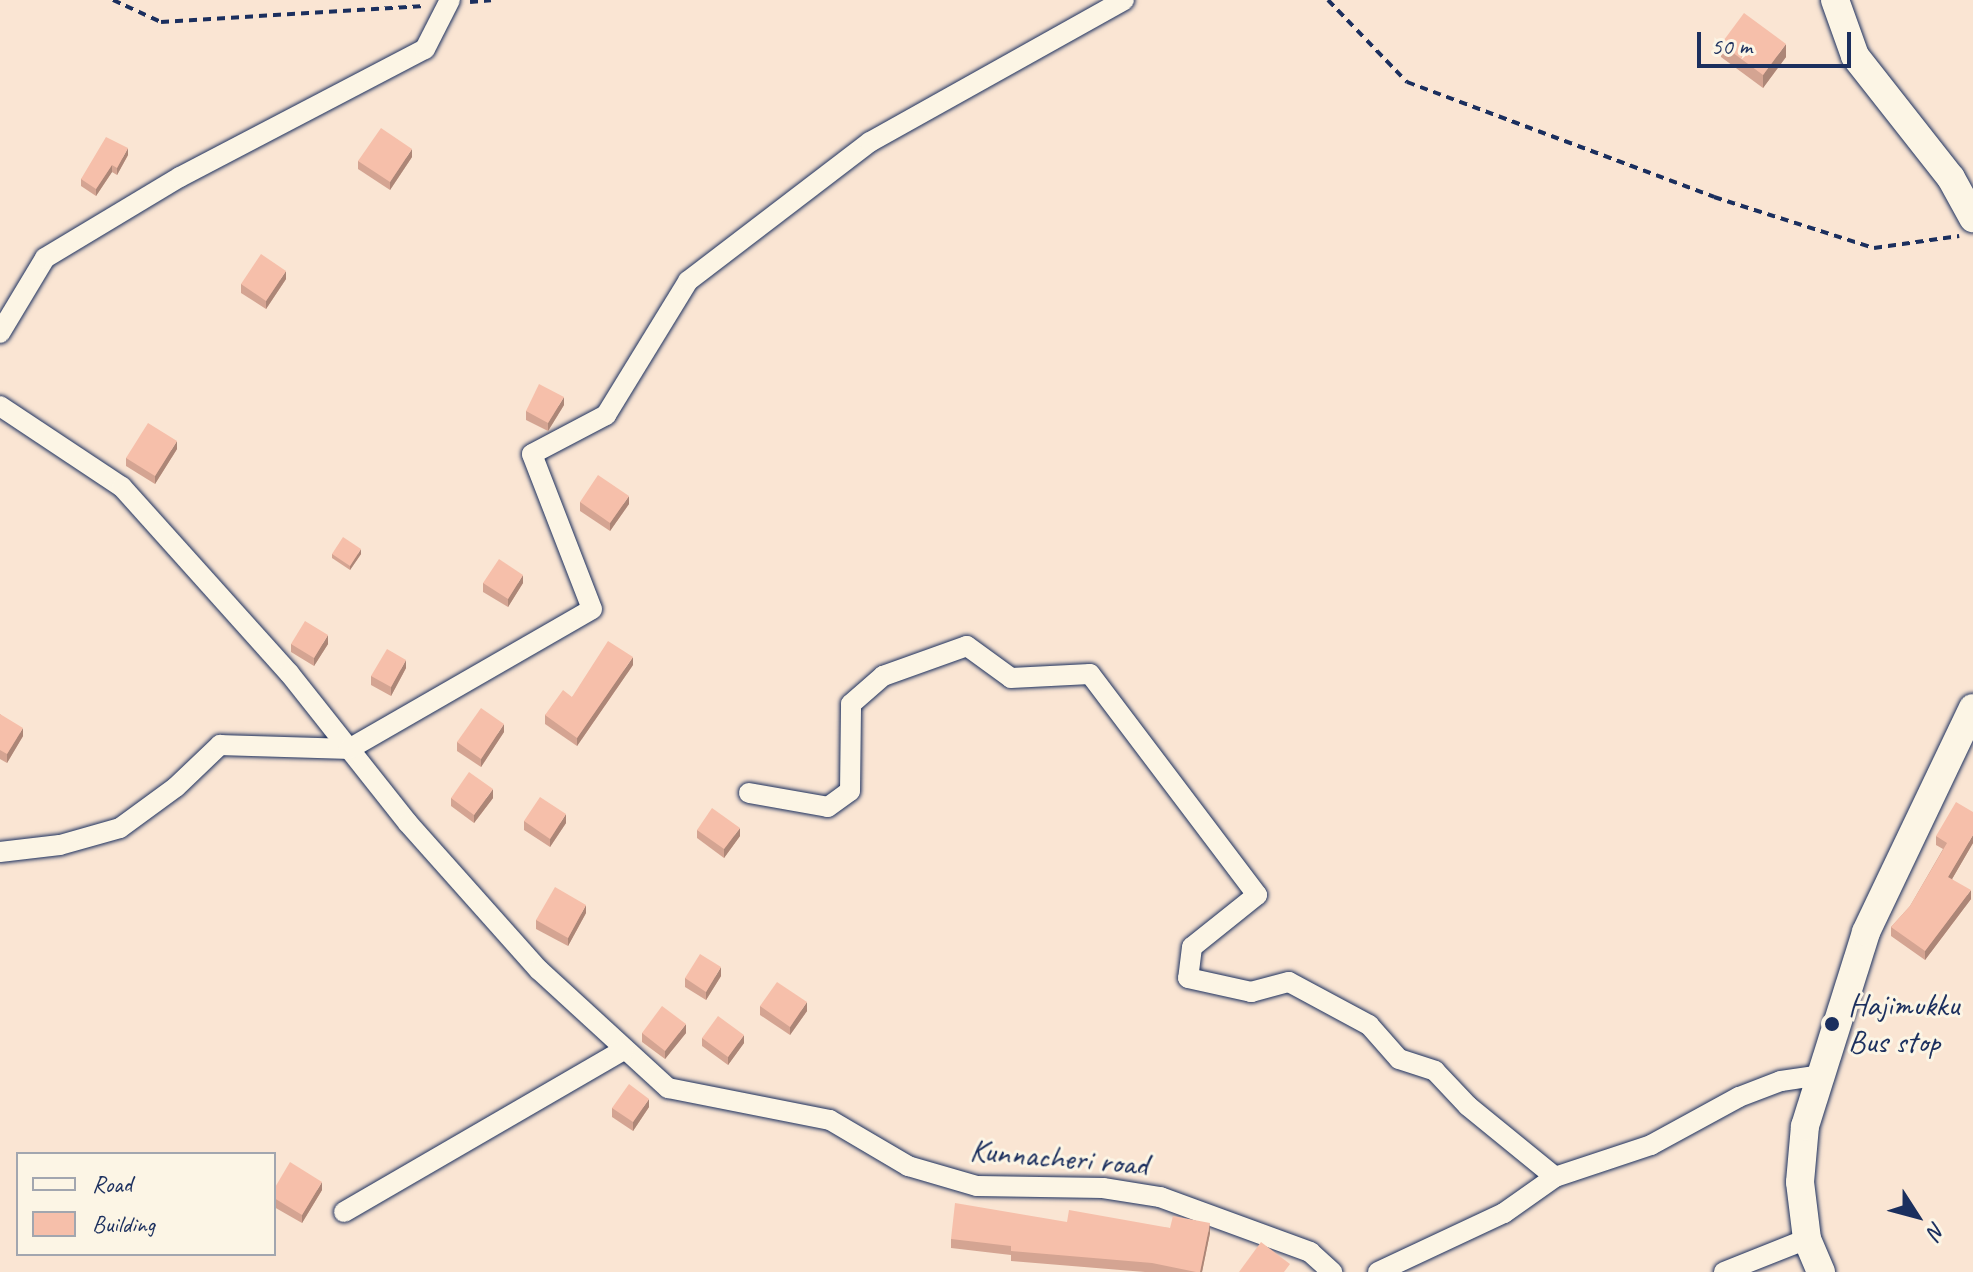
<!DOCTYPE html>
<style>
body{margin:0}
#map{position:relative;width:1973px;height:1272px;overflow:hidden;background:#fae5d3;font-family:Caveat,sans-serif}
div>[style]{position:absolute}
.path>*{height:4px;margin-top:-2px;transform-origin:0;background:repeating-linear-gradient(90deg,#1b2f5e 0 8px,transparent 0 14px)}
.roads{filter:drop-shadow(0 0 2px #1b2f5e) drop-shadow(0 0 2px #1b2f5e)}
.minor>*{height:20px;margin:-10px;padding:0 10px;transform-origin:10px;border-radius:10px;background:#fcf5e5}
.secondary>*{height:28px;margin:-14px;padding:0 14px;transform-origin:14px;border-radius:14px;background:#fcf5e5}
.wall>*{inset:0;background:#d4a492}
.shaded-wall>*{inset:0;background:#ac8677}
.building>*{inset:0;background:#f6bfaa}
.dots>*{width:22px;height:22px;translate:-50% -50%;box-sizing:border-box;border:4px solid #fcf5e5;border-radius:50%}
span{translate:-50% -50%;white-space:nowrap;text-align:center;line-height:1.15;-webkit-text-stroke:6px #fcf5e5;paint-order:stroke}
.poi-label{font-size:32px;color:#1b2f5e}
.left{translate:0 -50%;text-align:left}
.street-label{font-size:32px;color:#1b2f5e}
.legend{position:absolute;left:16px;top:1152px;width:260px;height:104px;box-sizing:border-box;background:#fcf5e5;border:2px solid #a2a6af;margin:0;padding:10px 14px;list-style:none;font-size:24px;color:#1b2f5e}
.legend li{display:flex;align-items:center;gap:16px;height:40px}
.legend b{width:40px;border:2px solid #a2a6af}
.north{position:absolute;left:1877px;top:1176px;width:80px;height:80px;-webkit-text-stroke:6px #fcf5e5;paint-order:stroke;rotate:126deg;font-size:22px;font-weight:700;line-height:32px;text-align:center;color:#1b2f5e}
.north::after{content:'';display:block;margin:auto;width:28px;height:36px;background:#1b2f5e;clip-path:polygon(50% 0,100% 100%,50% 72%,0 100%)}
.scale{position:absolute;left:1697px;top:32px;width:154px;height:36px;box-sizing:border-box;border:4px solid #1b2f5e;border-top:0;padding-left:10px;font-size:24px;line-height:28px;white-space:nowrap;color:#1b2f5e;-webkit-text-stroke:6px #fcf5e5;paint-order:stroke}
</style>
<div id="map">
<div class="path">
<div style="left:113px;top:0;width:53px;rotate:24.6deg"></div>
<div style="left:161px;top:22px;width:264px;rotate:-3.5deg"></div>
<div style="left:1328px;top:0;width:114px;rotate:46.1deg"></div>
<div style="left:1407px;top:82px;width:328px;rotate:20.5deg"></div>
<div style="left:1714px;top:197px;width:168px;rotate:17.7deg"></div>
<div style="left:1874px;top:248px;width:86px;rotate:-8deg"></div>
<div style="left:470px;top:2px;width:21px;rotate:-5deg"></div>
</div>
<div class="roads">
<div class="minor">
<div style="left:0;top:333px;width:87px;rotate:-59deg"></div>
<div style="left:45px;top:258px;width:157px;rotate:-31deg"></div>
<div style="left:180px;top:177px;width:276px;rotate:-27.6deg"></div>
<div style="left:425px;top:49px;width:55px;rotate:-63deg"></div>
<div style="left:0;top:406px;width:146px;rotate:33.6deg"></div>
<div style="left:122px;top:487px;width:250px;rotate:48.1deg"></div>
<div style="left:289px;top:673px;width:191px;rotate:51.6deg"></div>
<div style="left:408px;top:823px;width:197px;rotate:48.3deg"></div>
<div style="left:539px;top:970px;width:175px;rotate:42.5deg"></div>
<div style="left:668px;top:1088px;width:165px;rotate:11.2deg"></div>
<div style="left:830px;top:1120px;width:91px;rotate:30.5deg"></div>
<div style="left:908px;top:1166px;width:72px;rotate:16.2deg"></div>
<div style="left:977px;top:1186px;width:126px;rotate:0.9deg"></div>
<div style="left:1103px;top:1188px;width:58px;rotate:9deg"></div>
<div style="left:1160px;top:1197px;width:160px;rotate:20.1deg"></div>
<div style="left:1310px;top:1252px;width:30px;rotate:42deg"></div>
<div style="left:749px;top:793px;width:80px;rotate:10deg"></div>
<div style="left:828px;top:807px;width:27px;rotate:-36deg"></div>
<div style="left:850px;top:791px;width:87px;rotate:-89.3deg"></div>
<div style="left:851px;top:704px;width:43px;rotate:-41.2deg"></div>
<div style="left:883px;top:676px;width:89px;rotate:-19.7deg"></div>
<div style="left:967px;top:646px;width:54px;rotate:36deg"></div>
<div style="left:1011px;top:678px;width:79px;rotate:-2.9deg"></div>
<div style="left:1090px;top:674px;width:277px;rotate:52.9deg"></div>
<div style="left:1257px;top:895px;width:83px;rotate:141.3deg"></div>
<div style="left:1192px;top:947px;width:31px;rotate:97deg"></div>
<div style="left:1188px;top:978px;width:65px;rotate:12.5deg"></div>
<div style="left:1251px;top:992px;width:39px;rotate:-15deg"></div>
<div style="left:1289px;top:982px;width:91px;rotate:28.3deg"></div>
<div style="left:1369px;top:1025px;width:45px;rotate:48.6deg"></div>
<div style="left:1399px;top:1059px;width:38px;rotate:18deg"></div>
<div style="left:1435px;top:1071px;width:48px;rotate:46.7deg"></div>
<div style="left:1468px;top:1106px;width:112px;rotate:39.2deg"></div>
<div style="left:0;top:852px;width:60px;rotate:-6.7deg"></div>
<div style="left:60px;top:845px;width:62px;rotate:-15.8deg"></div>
<div style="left:120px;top:828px;width:69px;rotate:-36.2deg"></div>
<div style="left:176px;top:787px;width:61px;rotate:-43.7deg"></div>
<div style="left:220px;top:745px;width:129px;rotate:1.8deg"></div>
<div style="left:349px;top:749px;width:280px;rotate:-29.9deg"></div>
<div style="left:592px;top:609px;width:166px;rotate:-111.2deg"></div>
<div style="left:532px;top:454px;width:84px;rotate:-27.8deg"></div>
<div style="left:606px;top:415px;width:157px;rotate:-58.5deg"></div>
<div style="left:688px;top:281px;width:229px;rotate:-37.4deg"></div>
<div style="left:870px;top:142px;width:291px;rotate:-29.2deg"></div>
<div style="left:344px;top:1212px;width:323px;rotate:-30.1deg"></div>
<div style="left:1378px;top:1272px;width:139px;rotate:-25.1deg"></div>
<div style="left:1504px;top:1213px;width:62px;rotate:-35.2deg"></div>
<div style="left:1555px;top:1177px;width:101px;rotate:-18.4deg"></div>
<div style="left:1651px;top:1145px;width:100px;rotate:-28.6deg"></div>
<div style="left:1739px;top:1097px;width:45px;rotate:-20.9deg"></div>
<div style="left:1781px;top:1081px;width:40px;rotate:-8.5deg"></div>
<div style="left:1724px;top:1272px;width:89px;rotate:-21.7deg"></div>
</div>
<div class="secondary">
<div style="left:1835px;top:0;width:59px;rotate:70.3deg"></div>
<div style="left:1855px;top:56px;width:155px;rotate:51.8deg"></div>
<div style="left:1951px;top:178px;width:46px;rotate:61.2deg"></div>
<div style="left:1821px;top:1272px;width:36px;rotate:-113deg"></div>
<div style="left:1807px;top:1239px;width:57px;rotate:-97deg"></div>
<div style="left:1800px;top:1182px;width:56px;rotate:-84.9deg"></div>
<div style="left:1805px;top:1126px;width:203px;rotate:-72.5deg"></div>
<div style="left:1866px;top:932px;width:248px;rotate:-64.5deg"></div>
</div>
</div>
<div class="wall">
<div style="clip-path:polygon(1721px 44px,1786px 57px,1763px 88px,1721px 57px)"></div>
<div style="clip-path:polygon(128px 155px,117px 175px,112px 172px,96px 196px,81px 186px,81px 179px)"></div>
<div style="clip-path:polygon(412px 157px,390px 190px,358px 169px,358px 161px)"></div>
<div style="clip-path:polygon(286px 279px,266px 309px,241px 293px,241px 284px)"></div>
<div style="clip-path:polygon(564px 405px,548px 431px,526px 420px,526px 411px)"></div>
<div style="clip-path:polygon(177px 449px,155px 484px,126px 466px,126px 458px)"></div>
<div style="clip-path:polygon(580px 502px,629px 504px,610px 531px,580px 511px)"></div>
<div style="clip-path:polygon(332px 554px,361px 554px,350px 570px,332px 558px)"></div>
<div style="clip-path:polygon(483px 583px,523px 583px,508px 607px,483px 592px)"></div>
<div style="clip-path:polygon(291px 644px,328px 644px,314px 666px,291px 652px)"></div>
<div style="clip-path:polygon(633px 665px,577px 746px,545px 724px,545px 715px,572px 697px)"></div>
<div style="clip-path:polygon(406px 668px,391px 696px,371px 685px,371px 676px)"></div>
<div style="clip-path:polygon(0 714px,23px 736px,7px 763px,0 759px)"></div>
<div style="clip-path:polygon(504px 732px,481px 767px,457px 751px,457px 742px)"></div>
<div style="clip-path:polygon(451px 798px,493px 798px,474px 823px,451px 806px)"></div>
<div style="clip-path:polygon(524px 821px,566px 823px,550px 847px,524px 830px)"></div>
<div style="clip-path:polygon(697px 830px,740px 836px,724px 858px,697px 838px)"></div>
<div style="clip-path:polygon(1936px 836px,1973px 843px,1952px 879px,1971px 899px,1925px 960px,1891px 936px,1891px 927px,1910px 906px,1943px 849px,1936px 845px)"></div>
<div style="clip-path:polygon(586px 913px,568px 946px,536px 929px,536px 920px)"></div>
<div style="clip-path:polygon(721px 976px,706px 1000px,685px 987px,685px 978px)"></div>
<div style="clip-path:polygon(760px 1006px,807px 1011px,790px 1035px,760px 1015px)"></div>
<div style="clip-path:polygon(642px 1033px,686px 1033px,665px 1059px,642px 1042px)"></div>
<div style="clip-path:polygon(702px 1038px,744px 1043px,728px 1065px,702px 1046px)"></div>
<div style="clip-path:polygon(649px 1107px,633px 1131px,612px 1117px,612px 1108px)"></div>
<div style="clip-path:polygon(274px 1189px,322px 1190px,302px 1223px,274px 1207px)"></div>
<div style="clip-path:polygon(1067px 1222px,1170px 1228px,1210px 1233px,1202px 1272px,1145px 1272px,1011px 1261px,1011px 1255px,951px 1248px,951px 1239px)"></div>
</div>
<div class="shaded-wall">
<div style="clip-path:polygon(1786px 44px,1786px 57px,1763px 88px,1763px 75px)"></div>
<div style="clip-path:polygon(128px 148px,128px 155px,117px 175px,117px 168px)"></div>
<div style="clip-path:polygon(412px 149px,412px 157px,390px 190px,390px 182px)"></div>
<div style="clip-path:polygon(112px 165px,112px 172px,96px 196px,96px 189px)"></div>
<div style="clip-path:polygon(286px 271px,286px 279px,266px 309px,266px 301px)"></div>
<div style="clip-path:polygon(564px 397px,564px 405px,548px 431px,548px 423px)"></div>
<div style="clip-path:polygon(177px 441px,177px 449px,155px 484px,155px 476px)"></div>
<div style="clip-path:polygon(629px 496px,629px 504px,610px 531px,610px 523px)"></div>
<div style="clip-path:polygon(361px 549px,361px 554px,350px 570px,350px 566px)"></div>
<div style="clip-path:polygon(523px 575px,523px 583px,508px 607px,508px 599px)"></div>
<div style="clip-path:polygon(328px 635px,328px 644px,314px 666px,314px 658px)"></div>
<div style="clip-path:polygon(633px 657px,633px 665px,577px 746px,577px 738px)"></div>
<div style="clip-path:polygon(406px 660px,406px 668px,391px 696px,391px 687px)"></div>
<div style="clip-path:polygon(504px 724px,504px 732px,481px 767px,481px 759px)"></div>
<div style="clip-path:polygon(23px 728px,23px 736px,7px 763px,7px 754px)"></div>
<div style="clip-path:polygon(493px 789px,493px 798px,474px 823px,474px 815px)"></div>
<div style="clip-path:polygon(566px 814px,566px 823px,550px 847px,550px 839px)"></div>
<div style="clip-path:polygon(740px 828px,740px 836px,724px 858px,724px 849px)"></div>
<div style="clip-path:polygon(1973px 835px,1973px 843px,1948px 886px,1948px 877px)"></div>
<div style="clip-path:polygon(1971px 890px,1971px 899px,1925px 960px,1925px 951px)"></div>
<div style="clip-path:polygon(586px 905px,586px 913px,568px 946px,568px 938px)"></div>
<div style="clip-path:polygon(721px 967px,721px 976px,706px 1000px,706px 992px)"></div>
<div style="clip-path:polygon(807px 1002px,807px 1011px,790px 1035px,790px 1027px)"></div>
<div style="clip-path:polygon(686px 1024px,686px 1033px,665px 1059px,665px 1051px)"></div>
<div style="clip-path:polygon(744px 1035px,744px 1043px,728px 1065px,728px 1057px)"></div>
<div style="clip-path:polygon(649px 1099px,649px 1107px,633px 1131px,633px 1122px)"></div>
<div style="clip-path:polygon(322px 1182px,322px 1190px,302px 1223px,302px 1215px)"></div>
<div style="clip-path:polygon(1210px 1223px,1210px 1233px,1202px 1272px,1200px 1272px)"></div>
</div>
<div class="building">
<div style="clip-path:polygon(1744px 13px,1786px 44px,1763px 75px,1721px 44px)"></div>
<div style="clip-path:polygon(381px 128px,412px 149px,390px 182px,358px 161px)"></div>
<div style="clip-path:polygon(106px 137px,128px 148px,117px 168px,112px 165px,96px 189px,81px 179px)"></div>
<div style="clip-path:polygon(261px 254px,286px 271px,266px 301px,241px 284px)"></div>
<div style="clip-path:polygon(539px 384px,564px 397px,548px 423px,526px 411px)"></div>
<div style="clip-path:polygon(148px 423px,177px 441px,155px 476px,126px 458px)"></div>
<div style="clip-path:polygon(598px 475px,629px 496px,610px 523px,580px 502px)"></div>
<div style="clip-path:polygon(343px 537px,361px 549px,350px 566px,332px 554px)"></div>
<div style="clip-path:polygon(499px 559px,523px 575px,508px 599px,483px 583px)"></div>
<div style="clip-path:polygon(305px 621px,328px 635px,314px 658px,291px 644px)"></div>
<div style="clip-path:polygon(608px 641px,633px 657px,577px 738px,545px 715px,563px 690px,572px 697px)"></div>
<div style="clip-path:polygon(387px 649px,406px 660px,391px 687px,371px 676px)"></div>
<div style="clip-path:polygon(481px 708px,504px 724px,481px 759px,457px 742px)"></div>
<div style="clip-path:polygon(0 714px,23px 728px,7px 754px,0 750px)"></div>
<div style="clip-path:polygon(469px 772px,493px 789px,474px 815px,451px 798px)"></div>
<div style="clip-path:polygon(540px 797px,566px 814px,550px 839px,524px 821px)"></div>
<div style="clip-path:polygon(1956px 802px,1973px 812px,1973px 835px,1948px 877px,1971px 890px,1925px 951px,1891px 927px,1910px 906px,1947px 843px,1936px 836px)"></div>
<div style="clip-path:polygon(712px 808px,740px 828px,724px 849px,697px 830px)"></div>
<div style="clip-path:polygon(555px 887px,586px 905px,568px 938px,536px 920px)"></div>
<div style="clip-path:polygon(700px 954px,721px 967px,706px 992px,685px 978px)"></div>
<div style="clip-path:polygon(777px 982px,807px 1002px,790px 1027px,760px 1006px)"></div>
<div style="clip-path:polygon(662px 1006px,686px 1024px,665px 1051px,642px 1033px)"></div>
<div style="clip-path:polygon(718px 1016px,744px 1035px,728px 1057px,702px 1038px)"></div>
<div style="clip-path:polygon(629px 1084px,649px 1099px,633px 1122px,612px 1108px)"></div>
<div style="clip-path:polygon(290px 1162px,322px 1182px,302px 1215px,274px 1198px,274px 1189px)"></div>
<div style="clip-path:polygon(955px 1203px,1067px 1222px,1069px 1210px,1170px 1228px,1173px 1216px,1210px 1223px,1200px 1272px,1196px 1272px,1152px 1263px,1011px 1251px,1011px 1246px,951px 1239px)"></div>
<div style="clip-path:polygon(1261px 1242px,1290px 1264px,1284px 1272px,1239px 1272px)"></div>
</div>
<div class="dots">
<div style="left:1832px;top:1024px;background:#1b2f5e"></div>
</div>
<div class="poi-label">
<span class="left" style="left:1848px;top:1024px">Hajimukku<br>Bus stop</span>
</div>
<div class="street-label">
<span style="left:1059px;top:1158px;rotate:5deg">Kunnacheri road</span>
</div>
<ul class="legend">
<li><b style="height:10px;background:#fcf5e5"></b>Road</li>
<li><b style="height:22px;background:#f6bfaa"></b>Building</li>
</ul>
<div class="north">N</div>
<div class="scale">50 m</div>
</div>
